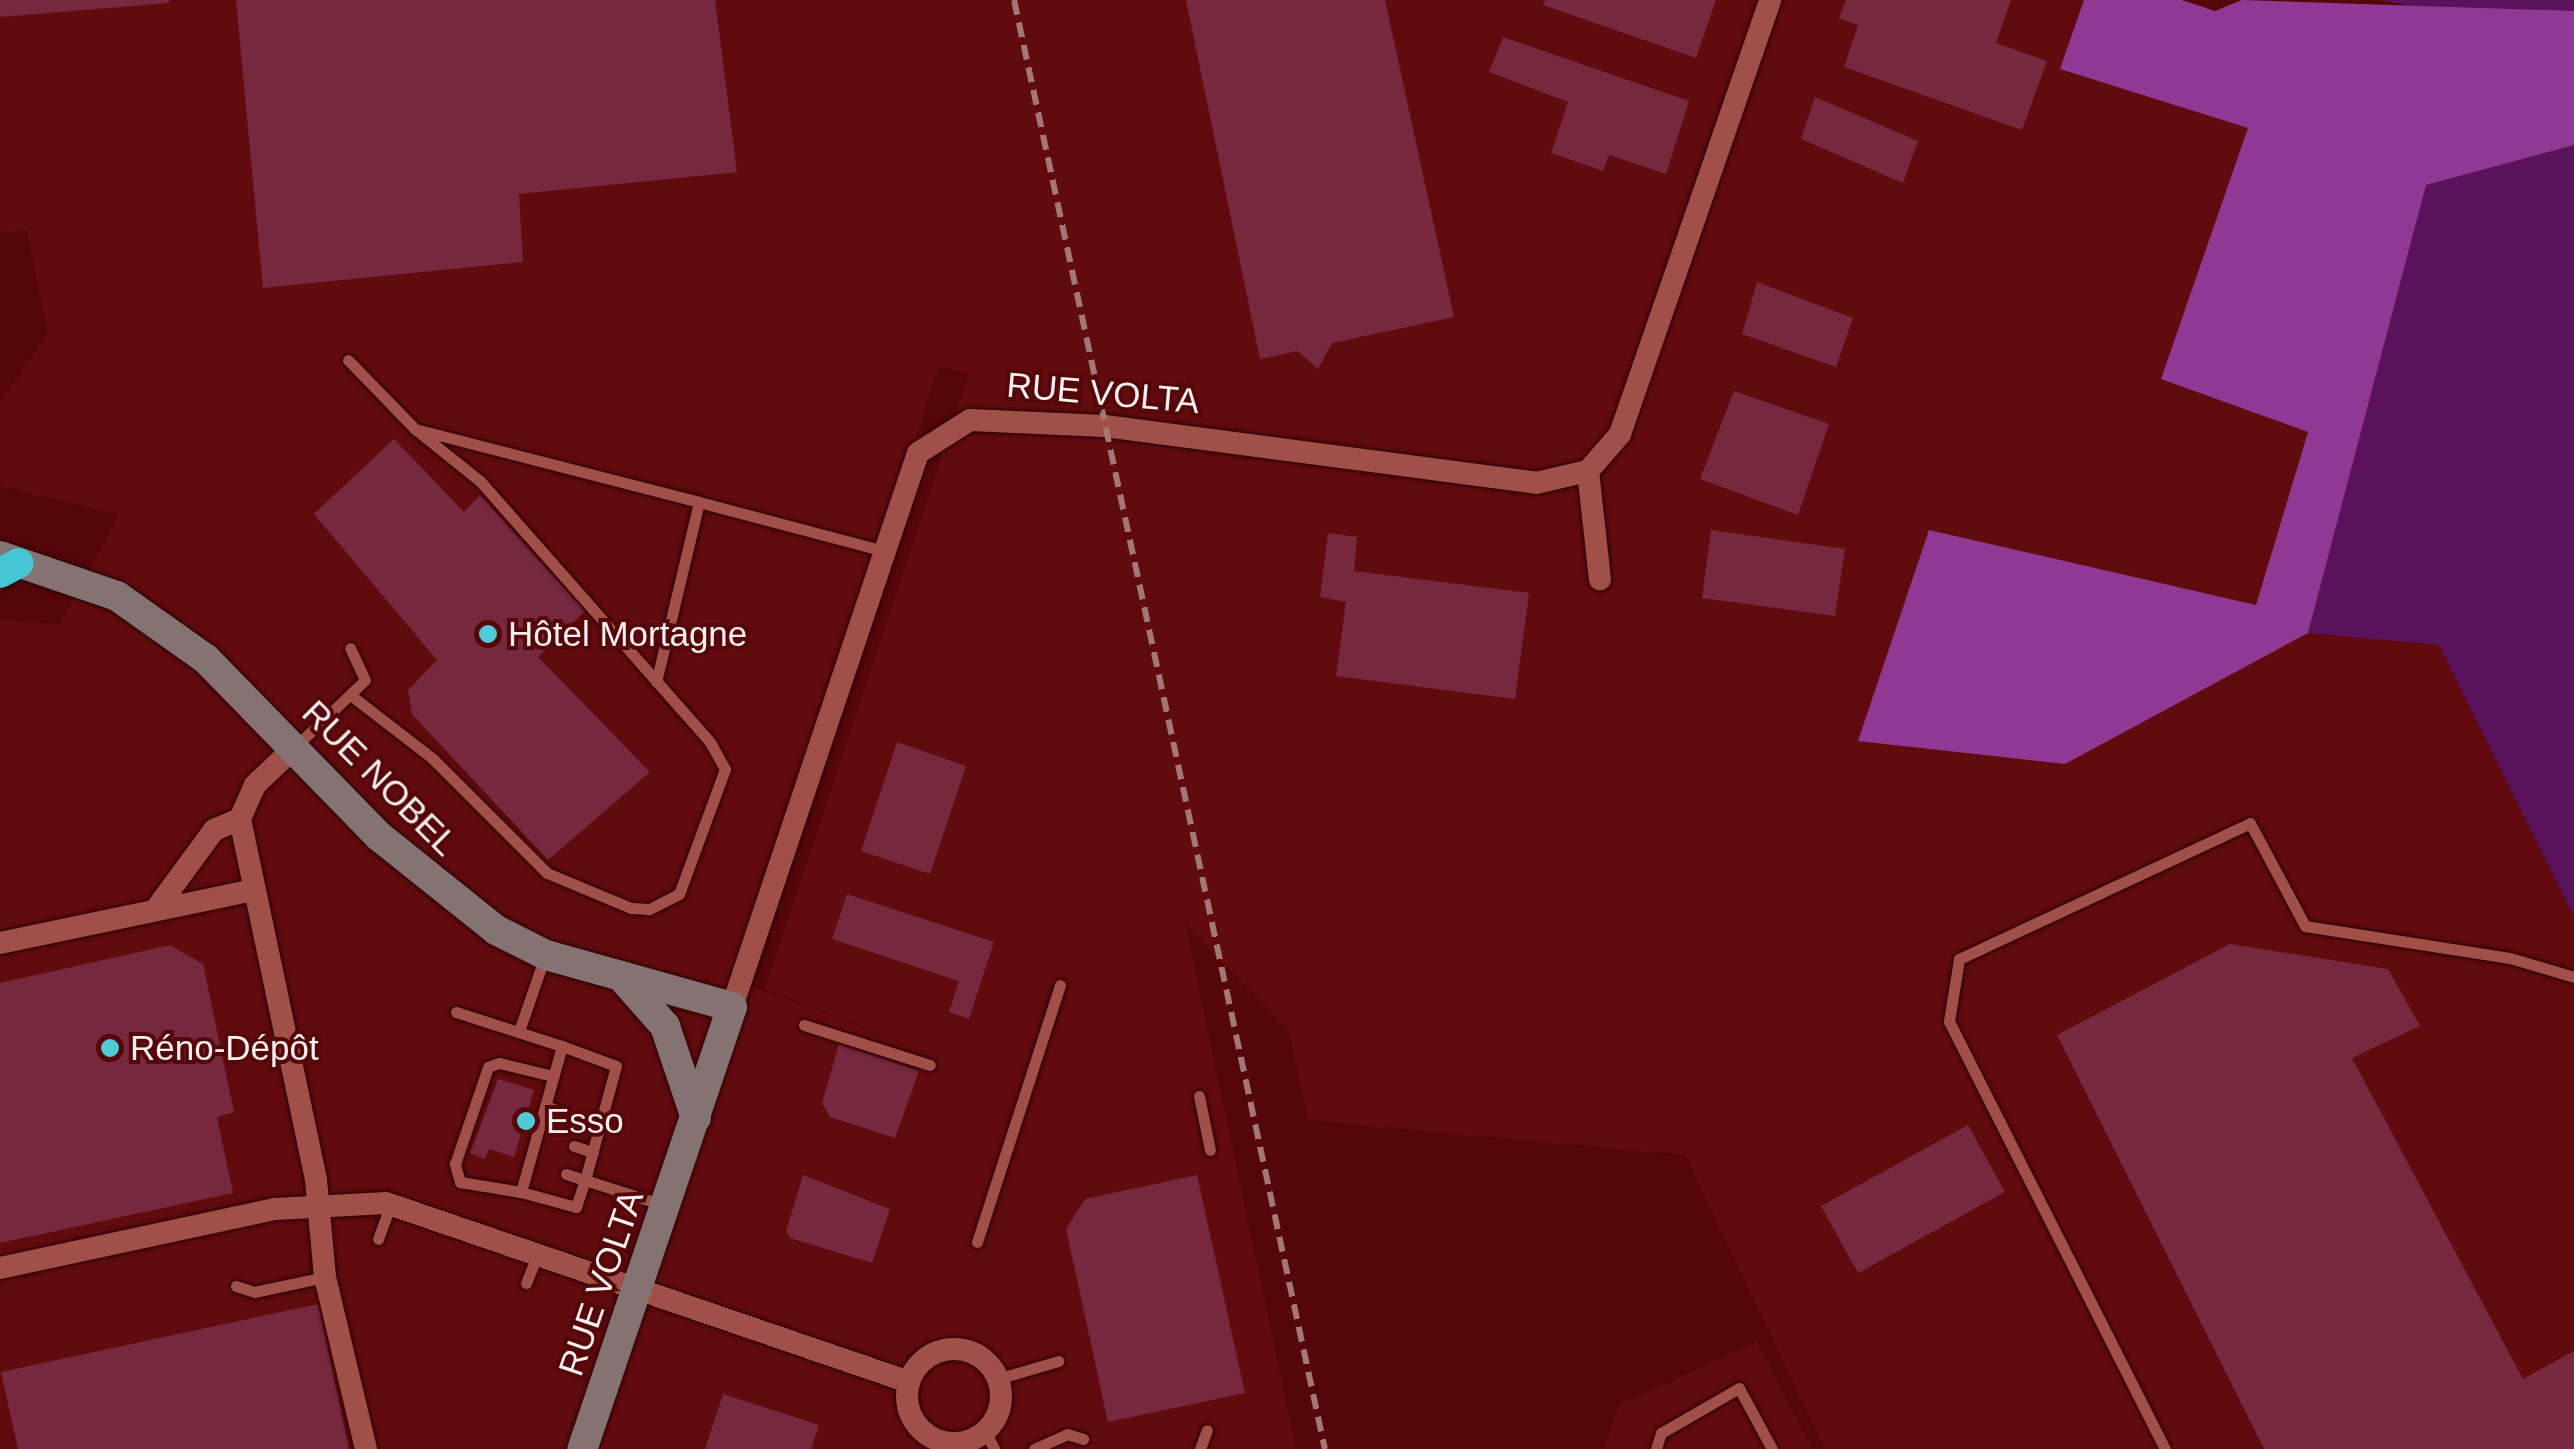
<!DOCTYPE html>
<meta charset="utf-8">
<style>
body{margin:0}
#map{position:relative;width:2574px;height:1449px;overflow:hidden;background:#550609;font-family:Arial,sans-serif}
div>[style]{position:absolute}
.built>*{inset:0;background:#620b0e}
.green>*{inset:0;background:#5a125d}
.forest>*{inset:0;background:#903994}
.building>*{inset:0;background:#75283e}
.roads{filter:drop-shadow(0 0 2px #2a0304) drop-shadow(0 0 2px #2a0304)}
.lane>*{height:11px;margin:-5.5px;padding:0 5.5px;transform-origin:5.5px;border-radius:5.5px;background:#a04f49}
.street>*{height:22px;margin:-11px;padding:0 11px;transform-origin:11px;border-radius:11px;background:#a04f49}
.street>.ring{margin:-11px;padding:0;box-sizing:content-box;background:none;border:22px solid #a04f49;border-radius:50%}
.secondary>*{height:30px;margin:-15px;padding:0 15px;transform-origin:15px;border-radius:15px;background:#857373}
.highway>*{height:30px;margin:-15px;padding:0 15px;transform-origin:15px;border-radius:15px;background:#46c6d5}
.rail>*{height:6px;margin-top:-3px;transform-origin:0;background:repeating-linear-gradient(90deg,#a47677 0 15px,transparent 0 23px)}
.dots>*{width:28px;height:28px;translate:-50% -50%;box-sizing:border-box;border:5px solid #550609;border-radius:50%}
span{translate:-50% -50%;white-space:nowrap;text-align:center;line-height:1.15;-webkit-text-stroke:8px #550609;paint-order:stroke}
.street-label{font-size:35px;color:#faf0ef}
.poi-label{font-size:35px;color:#faf0ef}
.left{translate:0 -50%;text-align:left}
</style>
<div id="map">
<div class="built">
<div style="clip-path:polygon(evenodd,0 0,2084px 0,2061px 69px,2249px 128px,2161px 379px,2308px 432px,2256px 605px,1930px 530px,2065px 764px,2308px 633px,2439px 645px,2574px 917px,2574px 1449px,1825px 1449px,1685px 1155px,1308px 1120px,1289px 1031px,1185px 923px,1296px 1449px,0 1449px,0 620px,60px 624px,119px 515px,0 486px,0 402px,48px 334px,27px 230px,0 232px,0 0,938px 367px,969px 374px,765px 988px,918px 1049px,746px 984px,938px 367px)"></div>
<div style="clip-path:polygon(1757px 1342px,1812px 1449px,1604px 1449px,1619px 1405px)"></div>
</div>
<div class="green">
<div style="clip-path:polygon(2381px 0,2574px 0,2574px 11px,2436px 11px)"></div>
<div style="clip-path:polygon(2574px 145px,2574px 917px,2439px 645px,2308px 633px,2426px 185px)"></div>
</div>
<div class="forest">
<div style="clip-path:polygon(2084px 0,2182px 0,2215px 11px,2242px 0,2574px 11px,2574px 145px,2426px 185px,2308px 633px,2065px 764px,1858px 741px,1929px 530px,2256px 605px,2308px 432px,2161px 379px,2248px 128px,2060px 69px)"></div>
</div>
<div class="building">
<div style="clip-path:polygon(0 0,169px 0,169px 3px,0 17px)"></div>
<div style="clip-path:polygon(236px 0,715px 0,737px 172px,519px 194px,523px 262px,263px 288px)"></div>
<div style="clip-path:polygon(1186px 0,1385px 0,1454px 317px,1332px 343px,1318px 369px,1298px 351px,1260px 359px)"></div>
<div style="clip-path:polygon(1545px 0,1716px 0,1696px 58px,1543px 5px)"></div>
<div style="clip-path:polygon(1846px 0,2011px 0,1996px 43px,2047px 61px,2022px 130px,1844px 67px,1858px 25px,1839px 18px)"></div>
<div style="clip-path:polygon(1503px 37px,1689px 101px,1666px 174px,1609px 155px,1603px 171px,1551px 153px,1568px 102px,1489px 72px)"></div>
<div style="clip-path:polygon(1815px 97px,1918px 141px,1903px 183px,1801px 139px)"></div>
<div style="clip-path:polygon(1757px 282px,1853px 318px,1836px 367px,1742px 334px)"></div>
<div style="clip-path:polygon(1734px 391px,1829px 424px,1798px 515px,1700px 479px)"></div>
<div style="clip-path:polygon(394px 439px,464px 512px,480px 495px,585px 611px,538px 657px,650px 772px,548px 860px,412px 714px,408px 690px,437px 660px,314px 514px)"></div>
<div style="clip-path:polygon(1711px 530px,1845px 549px,1835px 616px,1702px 598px)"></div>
<div style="clip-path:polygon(1328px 533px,1357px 537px,1354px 571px,1529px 593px,1515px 699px,1336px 676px,1346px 602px,1320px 597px)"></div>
<div style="clip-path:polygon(897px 742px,966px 766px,930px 874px,861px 851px)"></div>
<div style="clip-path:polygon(847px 894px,994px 942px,969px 1019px,949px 1012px,959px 981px,832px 939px)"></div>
<div style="clip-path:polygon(2230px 944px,2388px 969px,2420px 1026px,2352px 1058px,2523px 1379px,2574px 1351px,2574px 1449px,2264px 1449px,2057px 1035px)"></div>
<div style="clip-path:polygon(170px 945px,203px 964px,234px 1112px,217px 1117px,233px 1193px,0 1243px,0 983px)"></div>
<div style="clip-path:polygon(839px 1044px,919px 1071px,895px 1138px,830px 1117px,822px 1103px)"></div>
<div style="clip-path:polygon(498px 1079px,534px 1090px,514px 1157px,489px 1149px,485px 1159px,470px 1153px)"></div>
<div style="clip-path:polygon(1968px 1125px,2005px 1192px,1858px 1273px,1821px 1206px)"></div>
<div style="clip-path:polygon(803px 1175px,890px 1209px,872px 1263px,790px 1238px,786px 1231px)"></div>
<div style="clip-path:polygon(1197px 1175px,1245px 1393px,1108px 1422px,1066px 1229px,1085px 1199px)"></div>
<div style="clip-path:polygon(318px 1304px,349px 1449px,18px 1449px,1px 1372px)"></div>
<div style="clip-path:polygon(723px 1394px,819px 1425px,811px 1449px,705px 1449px)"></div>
</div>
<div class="roads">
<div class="lane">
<div style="left:348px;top:360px;width:96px;rotate:45.8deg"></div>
<div style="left:415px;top:429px;width:83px;rotate:38.7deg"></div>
<div style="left:480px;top:481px;width:348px;rotate:48.6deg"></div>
<div style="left:710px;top:742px;width:31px;rotate:61deg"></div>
<div style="left:725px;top:769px;width:133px;rotate:110.2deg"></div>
<div style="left:679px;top:894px;width:34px;rotate:153deg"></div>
<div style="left:649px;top:909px;width:18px;rotate:-177deg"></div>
<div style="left:631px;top:908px;width:91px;rotate:-157.4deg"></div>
<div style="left:547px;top:873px;width:163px;rotate:-135deg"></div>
<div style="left:432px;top:758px;width:100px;rotate:-142.3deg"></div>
<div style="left:419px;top:430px;width:289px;rotate:14.4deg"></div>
<div style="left:699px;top:502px;width:185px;rotate:103.4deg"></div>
<div style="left:699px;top:502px;width:192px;rotate:14.8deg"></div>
<div style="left:296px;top:746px;width:95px;rotate:-43.7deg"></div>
<div style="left:365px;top:680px;width:35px;rotate:-115deg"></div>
<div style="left:456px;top:1012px;width:111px;rotate:17.8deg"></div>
<div style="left:804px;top:1025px;width:132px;rotate:17.6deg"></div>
<div style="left:519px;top:1031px;width:76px;rotate:-70.9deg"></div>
<div style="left:1199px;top:1096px;width:55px;rotate:78.5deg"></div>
<div style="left:545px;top:1106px;width:19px;rotate:18deg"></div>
<div style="left:584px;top:1118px;width:18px;rotate:16deg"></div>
<div style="left:574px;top:1146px;width:20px;rotate:18deg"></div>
<div style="left:566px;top:1174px;width:20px;rotate:18deg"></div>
<div style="left:585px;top:1180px;width:118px;rotate:-74.8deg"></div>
<div style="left:616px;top:1066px;width:58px;rotate:-159.7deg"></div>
<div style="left:562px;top:1046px;width:152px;rotate:105.7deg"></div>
<div style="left:521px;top:1192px;width:57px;rotate:15.3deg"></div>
<div style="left:576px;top:1207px;width:28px;rotate:-72deg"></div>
<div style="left:585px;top:1180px;width:82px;rotate:17.8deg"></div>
<div style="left:521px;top:1192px;width:62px;rotate:-170.7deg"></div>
<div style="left:460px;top:1182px;width:19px;rotate:-106deg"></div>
<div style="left:455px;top:1164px;width:102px;rotate:-71.2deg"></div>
<div style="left:488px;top:1067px;width:12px;rotate:-20deg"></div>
<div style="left:499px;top:1063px;width:56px;rotate:13.5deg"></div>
<div style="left:378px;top:1239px;width:37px;rotate:-70deg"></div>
<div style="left:977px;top:1242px;width:270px;rotate:-72.1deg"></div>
<div style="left:526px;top:1283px;width:29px;rotate:-68deg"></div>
<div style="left:236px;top:1286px;width:19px;rotate:18deg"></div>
<div style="left:254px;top:1292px;width:73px;rotate:-11.9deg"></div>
<div style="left:997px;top:1379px;width:64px;rotate:-16.4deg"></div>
<div style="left:985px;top:1431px;width:20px;rotate:63deg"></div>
<div style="left:1034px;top:1449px;width:36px;rotate:-24deg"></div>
<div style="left:1067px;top:1434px;width:17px;rotate:17deg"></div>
<div style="left:1200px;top:1449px;width:20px;rotate:-70deg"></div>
<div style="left:1656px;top:1449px;width:17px;rotate:-73deg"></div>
<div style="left:1661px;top:1433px;width:90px;rotate:-30deg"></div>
<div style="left:1739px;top:1388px;width:69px;rotate:61.6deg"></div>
<div style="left:2165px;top:1449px;width:479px;rotate:-116.8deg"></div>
<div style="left:1949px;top:1021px;width:63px;rotate:-80.8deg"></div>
<div style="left:1959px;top:959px;width:321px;rotate:-25deg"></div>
<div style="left:2250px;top:823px;width:117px;rotate:61.9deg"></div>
<div style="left:2305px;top:926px;width:207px;rotate:8.9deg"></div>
<div style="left:2510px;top:958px;width:67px;rotate:16.5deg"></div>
</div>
<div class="street">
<div style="left:1588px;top:471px;width:109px;rotate:83.7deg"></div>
<div style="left:296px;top:746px;width:57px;rotate:136.4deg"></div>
<div style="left:255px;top:785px;width:37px;rotate:114deg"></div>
<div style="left:240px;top:819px;width:369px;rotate:78.1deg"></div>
<div style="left:316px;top:1180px;width:97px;rotate:84.7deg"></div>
<div style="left:325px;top:1277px;width:177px;rotate:76.6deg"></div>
<div style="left:156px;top:909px;width:98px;rotate:-53.7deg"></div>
<div style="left:214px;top:830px;width:28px;rotate:-23deg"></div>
<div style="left:0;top:943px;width:259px;rotate:-11.8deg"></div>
<div style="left:732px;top:1007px;width:584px;rotate:-71.44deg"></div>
<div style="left:918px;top:453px;width:62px;rotate:-32.4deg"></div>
<div style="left:970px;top:420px;width:135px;rotate:2.5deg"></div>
<div style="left:1105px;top:426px;width:435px;rotate:7.5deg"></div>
<div style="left:1536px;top:483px;width:53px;rotate:-13deg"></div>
<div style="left:1588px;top:471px;width:49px;rotate:-49.1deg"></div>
<div style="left:1620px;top:434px;width:459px;rotate:-70.9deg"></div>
<div style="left:0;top:1268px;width:281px;rotate:-12.1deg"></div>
<div style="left:275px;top:1209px;width:111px;rotate:-3.1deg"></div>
<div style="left:386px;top:1203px;width:553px;rotate:18.89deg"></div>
<div class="ring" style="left:907px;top:1349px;width:72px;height:72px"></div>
</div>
<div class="secondary">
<div style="left:0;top:556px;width:124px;rotate:18.9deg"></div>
<div style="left:117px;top:596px;width:109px;rotate:35.3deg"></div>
<div style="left:206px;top:659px;width:249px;rotate:45.7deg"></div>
<div style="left:380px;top:837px;width:149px;rotate:38.7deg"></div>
<div style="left:496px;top:930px;width:56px;rotate:26.6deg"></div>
<div style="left:546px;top:955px;width:193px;rotate:15.6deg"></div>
<div style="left:732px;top:1007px;width:467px;rotate:108.7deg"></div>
<div style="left:621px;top:976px;width:67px;rotate:48.7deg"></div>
<div style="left:665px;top:1026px;width:97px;rotate:71.4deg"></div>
</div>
<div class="highway">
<div style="left:0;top:573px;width:21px;rotate:-28deg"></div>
</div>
</div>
<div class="rail">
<div style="left:1014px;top:0;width:1482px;rotate:77.89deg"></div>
</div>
<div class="dots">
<div style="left:488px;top:634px;background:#52cbd9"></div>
<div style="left:110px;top:1048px;background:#52cbd9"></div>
<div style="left:526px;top:1121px;background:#52cbd9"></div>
</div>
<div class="street-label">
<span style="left:1103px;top:393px;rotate:5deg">RUE VOLTA</span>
<span style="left:380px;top:778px;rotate:45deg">RUE NOBEL</span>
<span style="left:601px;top:1283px;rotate:-71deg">RUE VOLTA</span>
</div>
<div class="poi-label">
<span class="left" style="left:508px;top:634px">Hôtel Mortagne</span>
<span class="left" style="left:130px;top:1048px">Réno-Dépôt</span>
<span class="left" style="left:546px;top:1121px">Esso</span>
</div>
</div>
